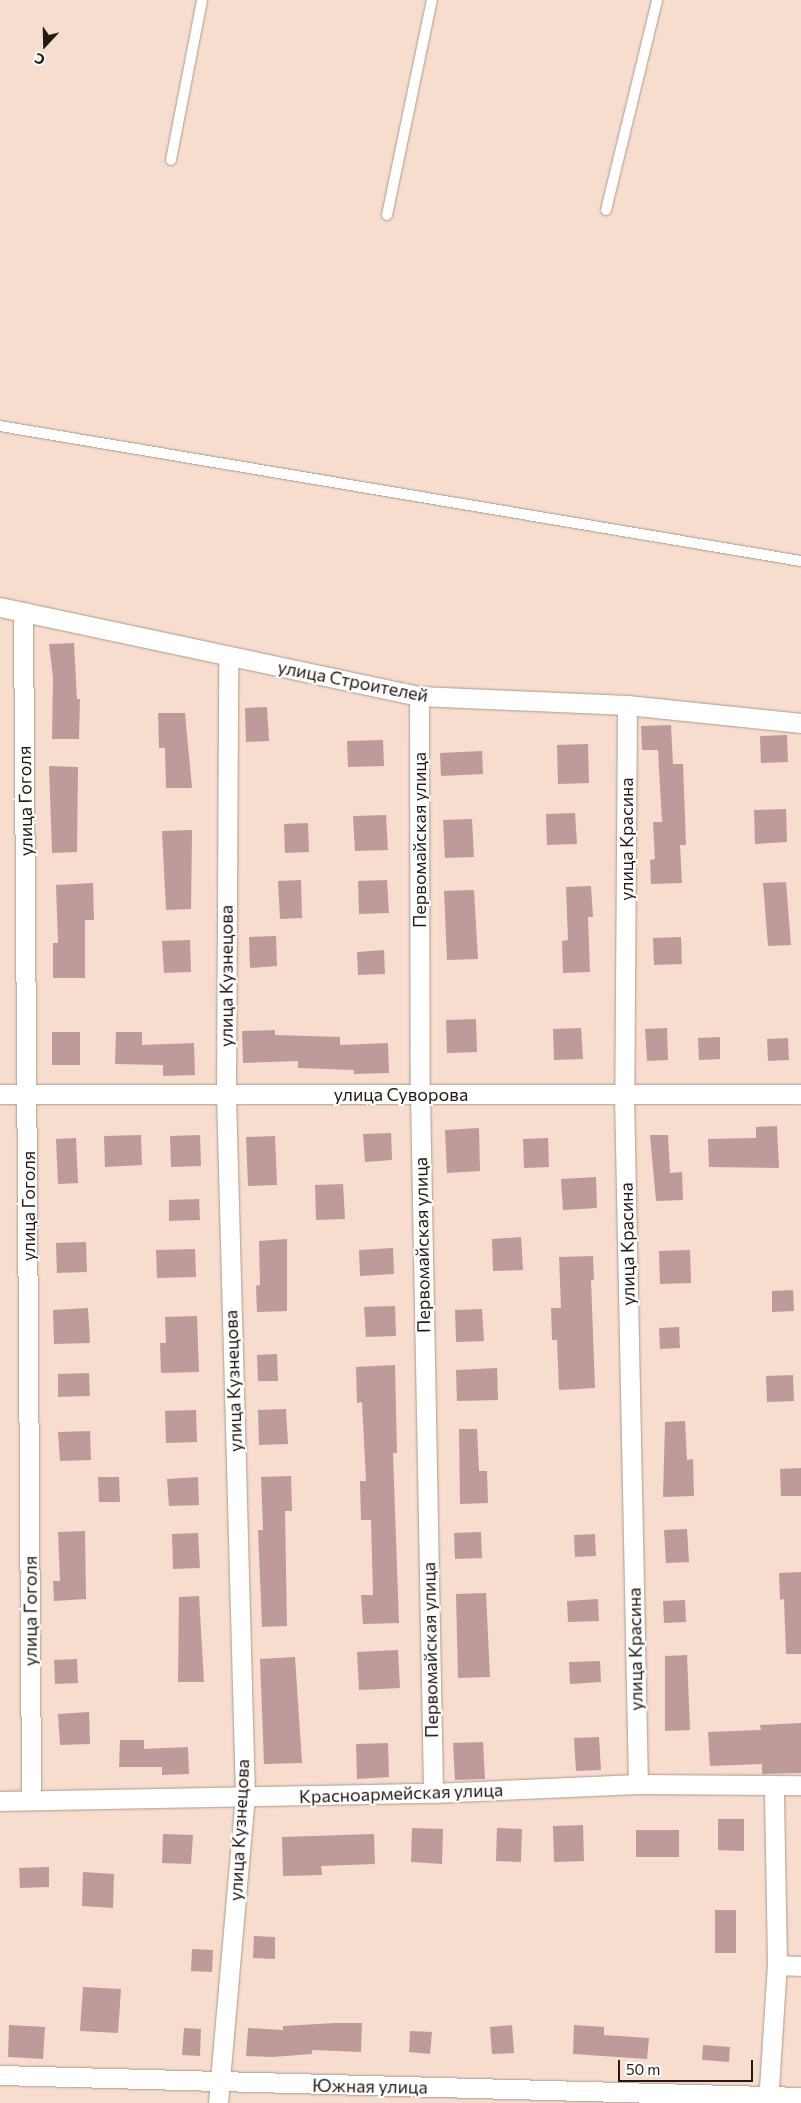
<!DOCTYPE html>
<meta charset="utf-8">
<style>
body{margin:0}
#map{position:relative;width:801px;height:2103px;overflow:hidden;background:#f7ddcd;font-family:Commissioner,sans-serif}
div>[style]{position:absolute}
.building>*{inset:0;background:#bf9a9a}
.roads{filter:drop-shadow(0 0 1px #b09889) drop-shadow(0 0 1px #b09889)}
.lane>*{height:10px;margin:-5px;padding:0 5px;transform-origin:5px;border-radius:5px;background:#fff}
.street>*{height:19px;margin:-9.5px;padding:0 9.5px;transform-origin:9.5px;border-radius:9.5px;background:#fff}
span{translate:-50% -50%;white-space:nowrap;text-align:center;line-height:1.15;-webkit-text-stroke:4px #fff;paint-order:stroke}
.street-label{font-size:18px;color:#231a14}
.north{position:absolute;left:20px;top:20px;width:50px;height:50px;-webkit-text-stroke:4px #fff;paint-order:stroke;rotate:201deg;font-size:14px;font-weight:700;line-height:20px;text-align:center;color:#231a14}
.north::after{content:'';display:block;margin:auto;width:18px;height:22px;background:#231a14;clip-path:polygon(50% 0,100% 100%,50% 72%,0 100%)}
.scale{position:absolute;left:618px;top:2060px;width:135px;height:22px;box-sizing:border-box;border:2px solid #231a14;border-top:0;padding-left:6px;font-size:15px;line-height:18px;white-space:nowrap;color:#231a14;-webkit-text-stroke:4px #fff;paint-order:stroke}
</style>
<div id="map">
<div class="building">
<div style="clip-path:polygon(74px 643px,77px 699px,80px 699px,79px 739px,52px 739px,53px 678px,49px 644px)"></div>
<div style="clip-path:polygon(267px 707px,269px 741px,246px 742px,245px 708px)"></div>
<div style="clip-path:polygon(158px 713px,185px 713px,192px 788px,166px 788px,165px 748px,159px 748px)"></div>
<div style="clip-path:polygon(671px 725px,673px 764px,683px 764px,686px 845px,680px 845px,682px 883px,651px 884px,650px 860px,655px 859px,653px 822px,662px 822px,658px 750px,642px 750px,641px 726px)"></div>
<div style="clip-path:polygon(787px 735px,788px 762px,761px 763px,760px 736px)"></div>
<div style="clip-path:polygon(383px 740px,384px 766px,348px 767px,347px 741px)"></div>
<div style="clip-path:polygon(588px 744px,589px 783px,558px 784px,557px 745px)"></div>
<div style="clip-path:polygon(482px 751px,483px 774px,441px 776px,440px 753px)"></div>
<div style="clip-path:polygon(49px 766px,78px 767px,77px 852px,52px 853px)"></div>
<div style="clip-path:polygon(786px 809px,787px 842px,755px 844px,754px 810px)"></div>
<div style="clip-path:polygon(575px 813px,577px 844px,547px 845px,546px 814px)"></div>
<div style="clip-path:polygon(386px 815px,388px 850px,355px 851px,353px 816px)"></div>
<div style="clip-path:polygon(472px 819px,474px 857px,445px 858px,443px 820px)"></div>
<div style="clip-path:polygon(308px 823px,309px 852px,285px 853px,284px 824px)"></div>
<div style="clip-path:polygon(192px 830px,191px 909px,166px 910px,162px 831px)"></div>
<div style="clip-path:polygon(301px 880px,302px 918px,280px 919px,278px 881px)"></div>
<div style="clip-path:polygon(387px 880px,389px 913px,359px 914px,358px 881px)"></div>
<div style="clip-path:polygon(786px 882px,791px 945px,768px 946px,763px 883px)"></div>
<div style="clip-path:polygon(93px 883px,94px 920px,85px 920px,85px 978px,53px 978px,53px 943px,58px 943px,56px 885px)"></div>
<div style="clip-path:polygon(591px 886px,593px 917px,588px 917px,590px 972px,563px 973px,562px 941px,568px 940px,566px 887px)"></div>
<div style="clip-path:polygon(474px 890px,478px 959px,447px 960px,444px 891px)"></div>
<div style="clip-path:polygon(276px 936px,277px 966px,250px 968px,249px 937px)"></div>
<div style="clip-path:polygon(681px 937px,682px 964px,654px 965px,653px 938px)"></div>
<div style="clip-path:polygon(190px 940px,191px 972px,164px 973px,162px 941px)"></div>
<div style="clip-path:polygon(384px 950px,385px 974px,358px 975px,357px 952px)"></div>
<div style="clip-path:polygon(476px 1019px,477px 1052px,447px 1053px,446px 1020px)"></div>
<div style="clip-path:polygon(581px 1028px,583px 1059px,554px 1060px,553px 1029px)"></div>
<div style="clip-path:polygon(667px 1028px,668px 1060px,647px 1061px,645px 1029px)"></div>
<div style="clip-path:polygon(275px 1030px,275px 1035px,340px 1037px,340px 1045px,388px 1043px,389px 1073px,354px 1074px,354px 1070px,298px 1068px,298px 1061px,243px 1063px,242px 1031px)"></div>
<div style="clip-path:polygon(52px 1032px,80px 1032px,80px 1065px,52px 1065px)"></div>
<div style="clip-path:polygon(116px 1032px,142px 1032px,142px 1045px,194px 1043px,195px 1075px,163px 1076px,163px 1065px,115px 1064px)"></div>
<div style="clip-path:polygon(720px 1037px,720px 1059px,699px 1060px,698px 1038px)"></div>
<div style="clip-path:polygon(788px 1038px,789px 1060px,768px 1061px,767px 1039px)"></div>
<div style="clip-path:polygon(777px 1126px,779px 1168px,709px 1167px,708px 1139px,756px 1138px,756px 1127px)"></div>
<div style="clip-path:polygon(479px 1128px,480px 1171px,447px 1173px,445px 1130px)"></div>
<div style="clip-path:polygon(391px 1133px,392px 1160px,365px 1162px,363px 1134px)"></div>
<div style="clip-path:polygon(141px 1135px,142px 1165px,105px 1167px,104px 1136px)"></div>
<div style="clip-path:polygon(200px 1135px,201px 1166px,171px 1167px,170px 1136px)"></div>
<div style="clip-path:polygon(650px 1135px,668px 1135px,670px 1173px,682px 1172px,683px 1200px,656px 1201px)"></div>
<div style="clip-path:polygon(275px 1136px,277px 1185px,248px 1186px,246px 1137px)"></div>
<div style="clip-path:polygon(76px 1138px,78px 1183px,58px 1184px,56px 1139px)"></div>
<div style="clip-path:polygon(548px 1138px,549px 1167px,524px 1168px,523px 1139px)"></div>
<div style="clip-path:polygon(596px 1177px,597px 1208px,563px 1210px,561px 1179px)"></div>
<div style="clip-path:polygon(343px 1184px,345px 1219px,316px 1220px,315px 1185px)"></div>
<div style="clip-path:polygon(199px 1199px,200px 1220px,169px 1221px,169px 1200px)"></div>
<div style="clip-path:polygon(521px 1237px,523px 1270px,493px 1271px,492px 1239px)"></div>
<div style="clip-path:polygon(287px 1239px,287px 1311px,257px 1312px,256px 1286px,260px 1285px,259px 1241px)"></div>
<div style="clip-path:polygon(86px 1242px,87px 1272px,57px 1273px,56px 1243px)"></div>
<div style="clip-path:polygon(393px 1248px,394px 1274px,360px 1276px,359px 1250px)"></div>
<div style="clip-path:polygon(195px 1249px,196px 1277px,157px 1278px,156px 1250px)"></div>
<div style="clip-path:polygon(690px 1250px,691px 1283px,660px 1284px,659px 1251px)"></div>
<div style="clip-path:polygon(593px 1256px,594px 1280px,591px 1280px,595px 1388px,559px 1390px,557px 1340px,552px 1340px,551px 1308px,561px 1308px,559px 1257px)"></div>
<div style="clip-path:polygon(793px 1290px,794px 1311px,772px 1312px,772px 1291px)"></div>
<div style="clip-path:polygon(395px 1306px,396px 1336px,366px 1337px,364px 1307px)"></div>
<div style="clip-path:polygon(88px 1308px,90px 1343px,54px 1344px,53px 1310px)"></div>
<div style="clip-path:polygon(482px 1309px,484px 1341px,456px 1342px,455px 1310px)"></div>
<div style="clip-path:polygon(197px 1316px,199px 1372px,161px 1373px,160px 1343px,166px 1343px,165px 1317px)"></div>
<div style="clip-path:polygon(679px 1327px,680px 1348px,660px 1349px,659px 1328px)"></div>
<div style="clip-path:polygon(277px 1354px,278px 1381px,258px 1381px,257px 1355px)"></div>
<div style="clip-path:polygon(395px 1365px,397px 1453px,393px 1453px,399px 1623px,363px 1624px,361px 1595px,373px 1595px,371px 1520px,361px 1520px,360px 1481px,366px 1481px,362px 1402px,357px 1403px,356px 1367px)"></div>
<div style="clip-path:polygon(497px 1368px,498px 1400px,457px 1401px,456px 1370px)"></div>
<div style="clip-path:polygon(89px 1373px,90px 1396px,58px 1397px,58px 1374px)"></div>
<div style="clip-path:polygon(793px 1375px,794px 1401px,767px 1402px,766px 1376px)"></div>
<div style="clip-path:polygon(286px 1409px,288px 1444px,259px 1445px,258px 1410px)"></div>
<div style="clip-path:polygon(196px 1410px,197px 1442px,166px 1443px,165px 1411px)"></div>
<div style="clip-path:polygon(685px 1421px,687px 1460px,693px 1459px,694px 1496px,663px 1497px,665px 1422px)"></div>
<div style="clip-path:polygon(459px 1429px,477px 1429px,479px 1471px,487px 1471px,488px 1503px,460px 1504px)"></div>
<div style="clip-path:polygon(90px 1431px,91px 1460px,60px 1461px,58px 1432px)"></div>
<div style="clip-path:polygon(801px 1468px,801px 1496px,781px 1496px,780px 1469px)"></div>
<div style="clip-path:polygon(291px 1476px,292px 1511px,285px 1511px,287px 1626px,262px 1627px,258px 1530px,263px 1530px,261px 1477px)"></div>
<div style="clip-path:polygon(98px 1477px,119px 1477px,120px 1502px,99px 1502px)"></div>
<div style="clip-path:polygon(198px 1477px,199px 1505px,169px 1506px,167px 1479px)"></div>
<div style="clip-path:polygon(687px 1529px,689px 1562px,666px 1563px,664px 1530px)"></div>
<div style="clip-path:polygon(85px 1531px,86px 1599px,54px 1601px,53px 1581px,60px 1581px,58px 1532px)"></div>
<div style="clip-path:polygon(481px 1532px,482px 1558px,455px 1559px,454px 1533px)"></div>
<div style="clip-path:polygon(198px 1533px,200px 1568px,173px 1569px,172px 1534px)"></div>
<div style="clip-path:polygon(595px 1534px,596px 1556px,575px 1557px,574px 1535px)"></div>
<div style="clip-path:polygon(801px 1572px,801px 1654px,786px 1654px,784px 1599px,780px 1600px,779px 1573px)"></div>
<div style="clip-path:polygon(486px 1593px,490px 1677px,458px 1678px,456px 1594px)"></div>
<div style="clip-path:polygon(199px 1596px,204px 1682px,178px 1682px,179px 1597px)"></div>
<div style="clip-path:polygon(598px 1599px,599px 1621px,568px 1622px,567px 1601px)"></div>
<div style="clip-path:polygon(685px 1600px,686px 1622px,664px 1623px,663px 1601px)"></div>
<div style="clip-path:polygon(398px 1650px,400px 1688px,359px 1690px,357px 1652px)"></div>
<div style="clip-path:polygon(687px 1655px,690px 1730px,665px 1731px,665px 1656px)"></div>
<div style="clip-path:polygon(295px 1657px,302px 1763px,264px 1764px,260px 1659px)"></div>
<div style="clip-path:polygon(77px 1659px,78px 1683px,55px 1684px,54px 1660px)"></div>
<div style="clip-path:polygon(600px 1661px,601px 1682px,570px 1684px,569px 1662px)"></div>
<div style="clip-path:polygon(89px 1712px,90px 1744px,60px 1745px,58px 1714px)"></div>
<div style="clip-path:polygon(801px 1723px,801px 1773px,762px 1774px,762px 1764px,710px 1766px,708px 1732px,761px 1730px,760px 1725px)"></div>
<div style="clip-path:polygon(599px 1737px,601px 1770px,576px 1771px,574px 1738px)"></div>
<div style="clip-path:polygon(120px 1740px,144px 1740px,144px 1749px,188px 1747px,189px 1774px,162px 1775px,162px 1767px,119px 1767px)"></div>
<div style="clip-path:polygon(483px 1742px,485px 1779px,455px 1780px,453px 1743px)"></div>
<div style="clip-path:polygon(388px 1743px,389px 1777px,357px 1779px,356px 1744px)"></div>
<div style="clip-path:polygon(718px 1819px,744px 1819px,744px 1851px,718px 1850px)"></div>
<div style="clip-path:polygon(583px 1825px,584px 1861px,554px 1862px,553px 1826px)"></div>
<div style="clip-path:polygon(412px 1828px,443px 1829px,442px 1864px,411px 1862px)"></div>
<div style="clip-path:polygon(497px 1828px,522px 1829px,521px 1862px,496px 1861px)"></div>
<div style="clip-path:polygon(636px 1830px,679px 1830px,679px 1857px,636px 1857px)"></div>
<div style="clip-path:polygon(163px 1834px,193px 1835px,191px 1864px,162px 1863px)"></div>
<div style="clip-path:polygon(374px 1834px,375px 1864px,321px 1866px,322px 1875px,283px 1876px,282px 1837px)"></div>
<div style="clip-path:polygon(49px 1867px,49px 1887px,20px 1888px,19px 1868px)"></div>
<div style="clip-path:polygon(83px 1872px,114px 1874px,113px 1908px,82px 1906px)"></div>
<div style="clip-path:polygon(715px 1910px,736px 1910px,736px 1953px,715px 1953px)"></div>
<div style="clip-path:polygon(254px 1936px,275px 1937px,275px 1959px,253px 1958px)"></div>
<div style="clip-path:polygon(192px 1949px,213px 1950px,212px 1972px,191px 1971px)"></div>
<div style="clip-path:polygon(83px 1987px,121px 1989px,118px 2033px,80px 2031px)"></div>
<div style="clip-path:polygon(335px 2023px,362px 2023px,361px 2052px,312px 2050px,312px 2054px,272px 2057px,246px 2056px,248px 2028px,283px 2030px,283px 2026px)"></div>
<div style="clip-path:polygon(9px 2025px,45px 2027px,43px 2059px,8px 2057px)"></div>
<div style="clip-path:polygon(512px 2025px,514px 2053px,492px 2054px,490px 2027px)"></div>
<div style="clip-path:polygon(574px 2025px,604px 2027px,604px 2035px,649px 2038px,647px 2059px,573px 2054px)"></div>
<div style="clip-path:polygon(184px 2028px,201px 2029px,200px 2056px,182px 2055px)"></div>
<div style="clip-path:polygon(410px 2031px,432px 2032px,430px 2054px,409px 2052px)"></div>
<div style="clip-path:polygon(703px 2045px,730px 2047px,729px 2062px,702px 2060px)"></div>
</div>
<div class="roads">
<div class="lane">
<div style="left:171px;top:160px;width:163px;rotate:-79deg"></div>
<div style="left:606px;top:210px;width:216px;rotate:-76.3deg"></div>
<div style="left:387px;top:215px;width:220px;rotate:-78.2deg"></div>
<div style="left:0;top:426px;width:812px;rotate:9.57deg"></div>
</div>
<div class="street">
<div style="left:0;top:607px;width:428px;rotate:12deg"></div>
<div style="left:419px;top:696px;width:208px;rotate:2.5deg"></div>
<div style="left:627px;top:705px;width:175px;rotate:5.9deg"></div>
<div style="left:23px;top:612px;width:1188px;rotate:89.61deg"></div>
<div style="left:419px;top:696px;width:398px;rotate:89.9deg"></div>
<div style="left:420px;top:1094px;width:699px;rotate:88.93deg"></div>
<div style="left:627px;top:705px;width:389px;rotate:90.4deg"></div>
<div style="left:624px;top:1094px;width:690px;rotate:88.84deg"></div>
<div style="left:0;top:1094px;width:801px"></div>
<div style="left:0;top:1801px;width:433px;rotate:-1.1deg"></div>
<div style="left:433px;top:1793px;width:205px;rotate:-2.5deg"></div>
<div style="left:638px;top:1784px;width:163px;rotate:0.4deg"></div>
<div style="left:777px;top:1965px;width:24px;rotate:2deg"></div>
<div style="left:0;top:2075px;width:801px;rotate:1.57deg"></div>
<div style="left:218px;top:2103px;width:307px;rotate:-85deg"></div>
<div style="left:245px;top:1797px;width:703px;rotate:-91.55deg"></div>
<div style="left:226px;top:1094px;width:437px;rotate:-89.7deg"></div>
<div style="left:768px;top:2103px;width:138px;rotate:-86.3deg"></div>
<div style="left:777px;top:1965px;width:179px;rotate:-91deg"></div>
</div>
</div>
<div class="street-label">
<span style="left:353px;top:681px;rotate:11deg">улица Строителей</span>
<span style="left:25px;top:801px;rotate:-91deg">улица Гоголя</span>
<span style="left:626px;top:839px;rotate:-90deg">улица Красина</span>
<span style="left:419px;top:840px;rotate:-90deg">Первомайская улица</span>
<span style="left:226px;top:976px;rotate:-90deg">улица Кузнецова</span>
<span style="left:401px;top:1094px">улица Суворова</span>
<span style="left:28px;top:1206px;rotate:-90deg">улица Гоголя</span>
<span style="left:627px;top:1244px;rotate:-91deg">улица Красина</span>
<span style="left:422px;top:1245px;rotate:-91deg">Первомайская улица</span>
<span style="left:233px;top:1381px;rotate:-92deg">улица Кузнецова</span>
<span style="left:30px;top:1611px;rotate:-90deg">улица Гоголя</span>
<span style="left:635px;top:1649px;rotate:-91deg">улица Красина</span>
<span style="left:430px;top:1650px;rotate:-91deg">Первомайская улица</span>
<span style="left:401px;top:1793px;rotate:-2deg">Красноармейская улица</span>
<span style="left:239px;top:1830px;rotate:-87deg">улица Кузнецова</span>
<span style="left:370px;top:2086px;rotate:1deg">Южная улица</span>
</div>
<div class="north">С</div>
<div class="scale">50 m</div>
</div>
